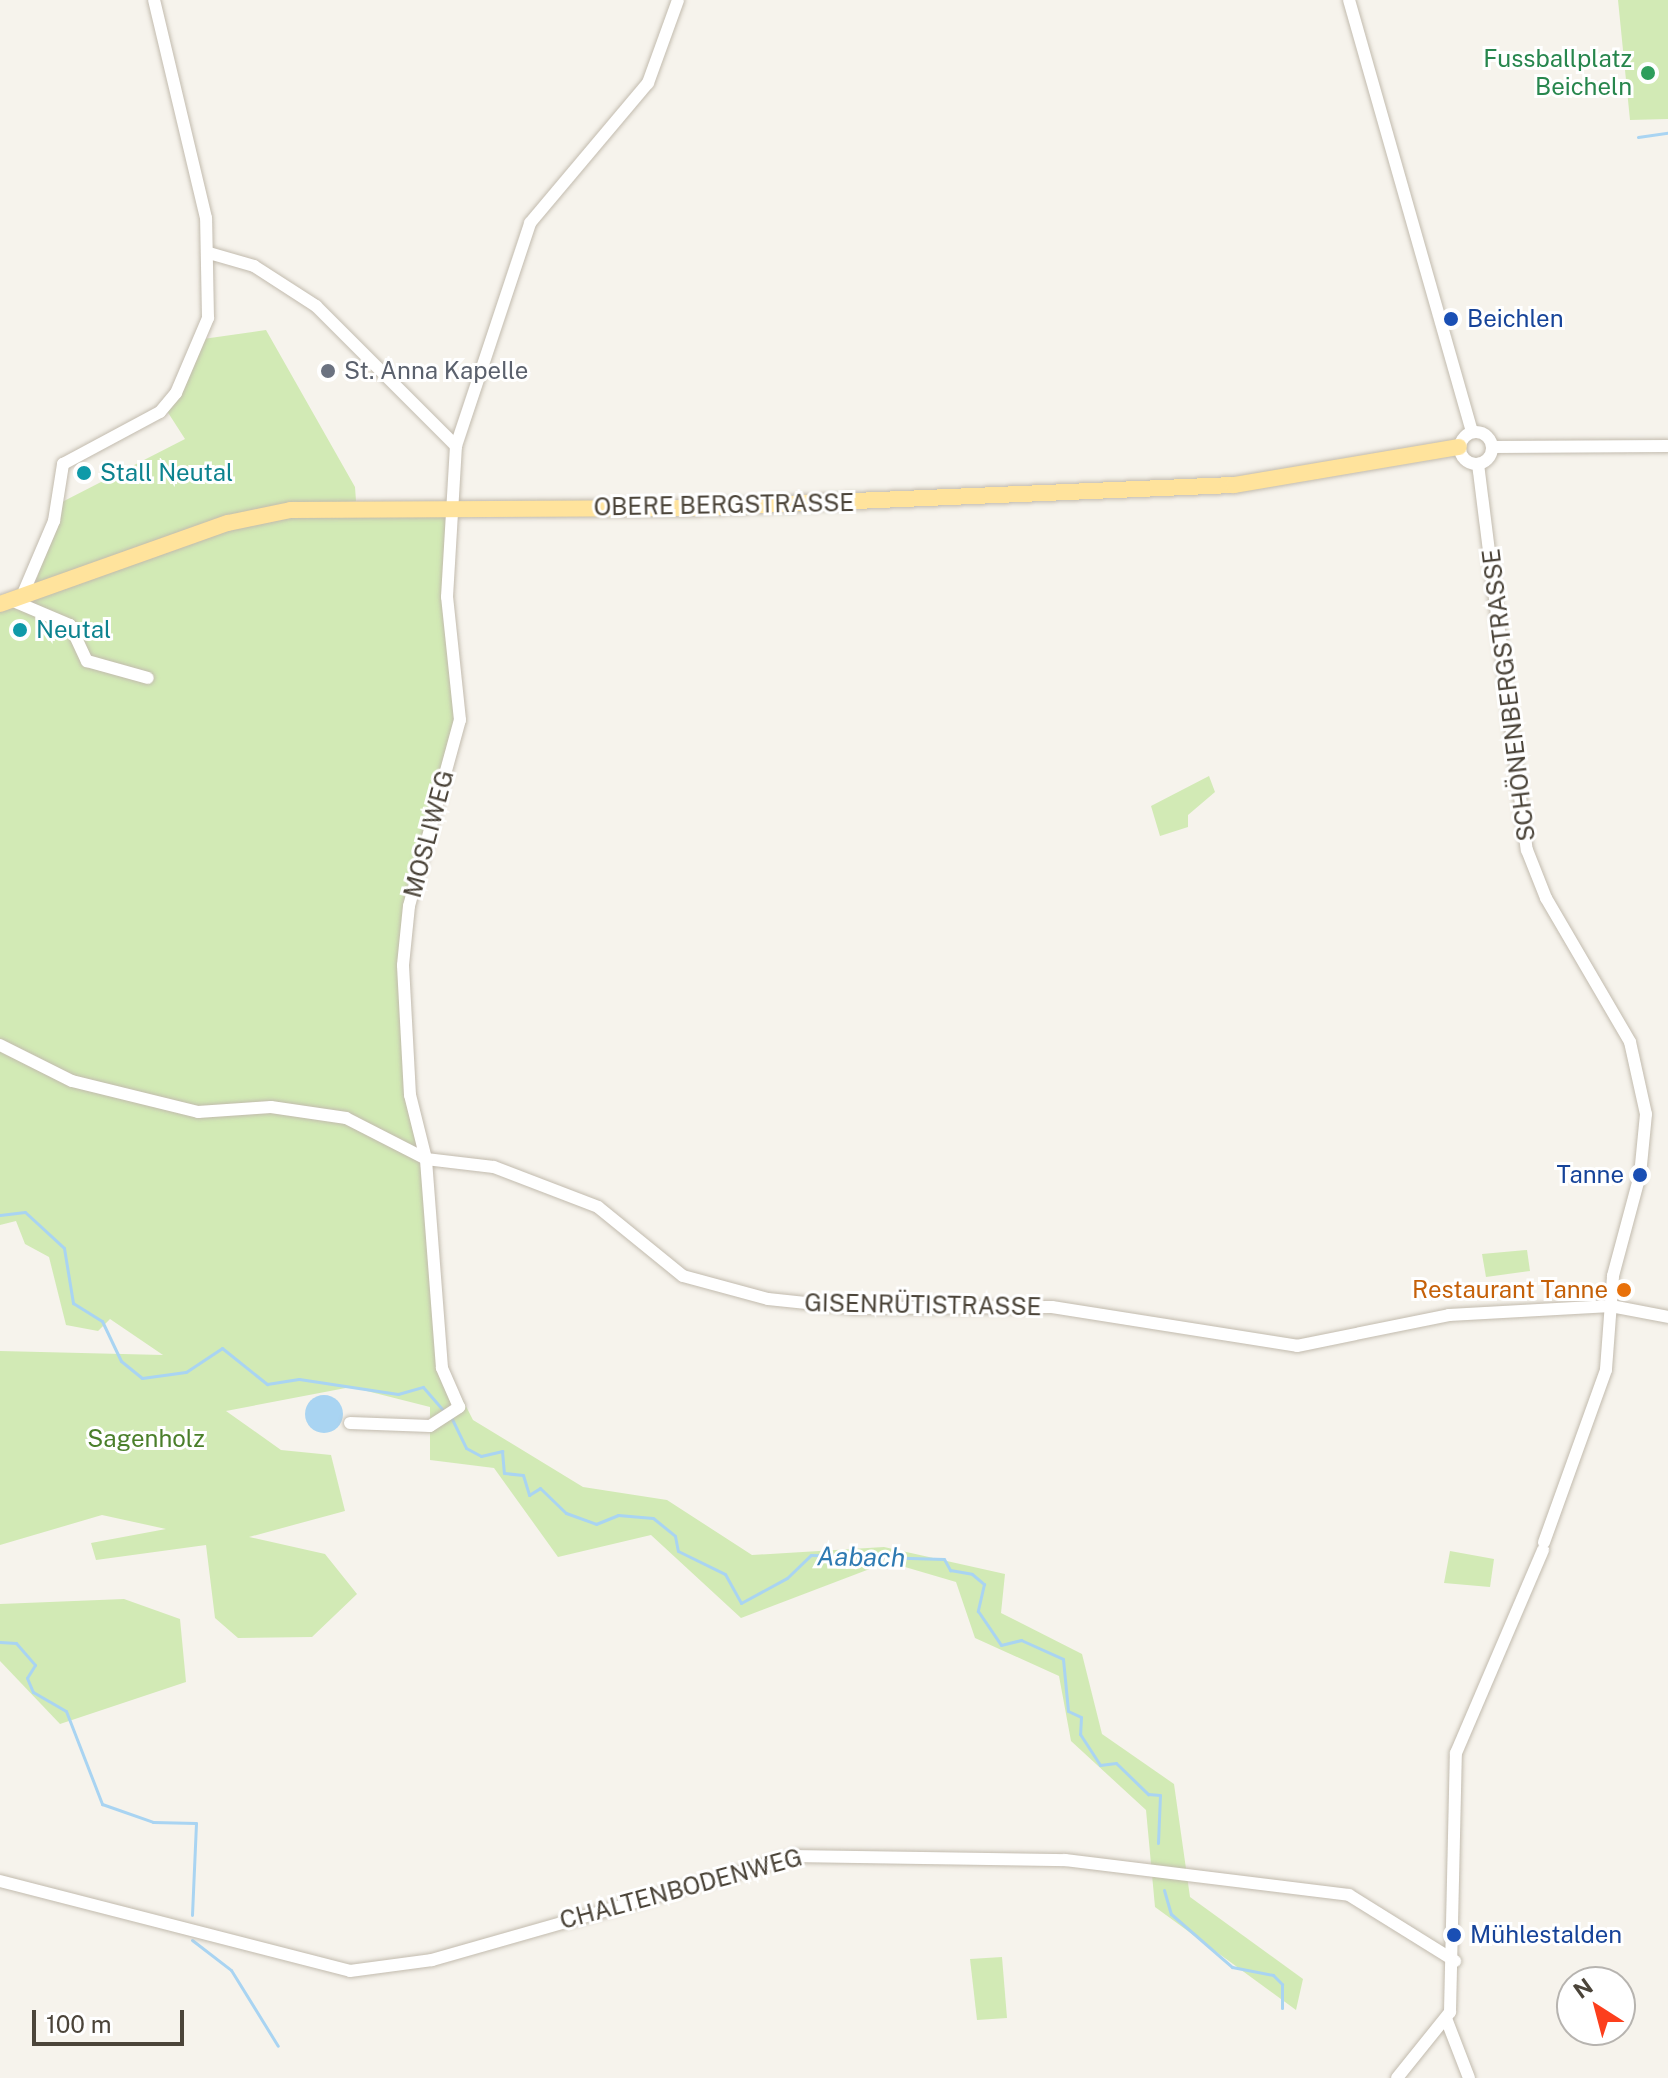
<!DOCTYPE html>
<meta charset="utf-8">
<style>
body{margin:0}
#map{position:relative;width:1668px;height:2078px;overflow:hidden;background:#f6f3ec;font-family:"Public Sans",sans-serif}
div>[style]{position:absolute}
.green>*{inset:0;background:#d2eab5}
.water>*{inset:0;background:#a9d4f2}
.round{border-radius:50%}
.stream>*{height:3px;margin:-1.5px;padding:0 1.5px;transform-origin:1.5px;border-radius:1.5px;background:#a9d4f2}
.roads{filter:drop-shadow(0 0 2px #c2bbae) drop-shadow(0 0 2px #c2bbae)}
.minor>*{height:12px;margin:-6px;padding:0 6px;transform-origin:6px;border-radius:6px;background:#fff}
.minor>.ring{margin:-6px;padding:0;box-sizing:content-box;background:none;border:12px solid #fff;border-radius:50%}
.major>*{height:16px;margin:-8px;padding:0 8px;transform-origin:8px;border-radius:8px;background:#ffe39c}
.dots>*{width:22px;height:22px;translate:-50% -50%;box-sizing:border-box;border:4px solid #fff;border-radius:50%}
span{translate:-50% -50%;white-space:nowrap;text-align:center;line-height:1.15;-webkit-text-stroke:6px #fff;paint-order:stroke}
.leisure-label{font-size:24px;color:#27864d}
.right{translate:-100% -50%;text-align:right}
.transit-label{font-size:24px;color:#164399}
.left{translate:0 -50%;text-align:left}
.worship-label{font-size:24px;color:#5b616d}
.culture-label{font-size:24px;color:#0d838f}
.street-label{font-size:24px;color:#4b4439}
.food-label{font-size:24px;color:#c56008}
.park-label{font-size:24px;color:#4a7f2a}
.water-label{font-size:26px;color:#2e7ab2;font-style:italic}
.north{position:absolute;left:1556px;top:1966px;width:80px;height:80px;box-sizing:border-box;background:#fff;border:2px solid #b7b4b0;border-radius:50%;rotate:324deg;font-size:22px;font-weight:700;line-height:32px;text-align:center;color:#4b4439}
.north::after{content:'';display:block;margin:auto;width:28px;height:36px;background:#fc3f1d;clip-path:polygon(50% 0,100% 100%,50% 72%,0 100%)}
.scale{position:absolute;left:32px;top:2010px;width:152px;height:36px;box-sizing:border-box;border:4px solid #4b4439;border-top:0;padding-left:10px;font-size:24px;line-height:28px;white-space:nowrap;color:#4b4439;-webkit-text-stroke:6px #fff;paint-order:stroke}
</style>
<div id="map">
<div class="green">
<div style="clip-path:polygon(1618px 0,1668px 0,1668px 119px,1630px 120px)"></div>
<div style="clip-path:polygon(266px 330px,355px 487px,356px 501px,237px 514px,35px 584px,62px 502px,185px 439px,167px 411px,203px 339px)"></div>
<div style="clip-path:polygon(448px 507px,460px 720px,409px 906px,404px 1025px,426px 1159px,442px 1359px,473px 1420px,583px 1487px,667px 1500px,752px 1555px,884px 1547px,1005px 1574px,1001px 1613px,1082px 1654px,1102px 1734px,1174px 1784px,1190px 1897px,1303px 1979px,1296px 2010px,1155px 1907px,1146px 1810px,1071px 1741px,1059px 1676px,975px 1638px,956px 1582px,888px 1562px,741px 1618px,651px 1535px,558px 1557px,494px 1468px,430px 1460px,430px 1407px,351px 1387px,226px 1411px,281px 1450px,331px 1455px,345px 1511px,249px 1537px,325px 1554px,357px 1594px,312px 1637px,238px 1638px,215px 1618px,206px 1545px,96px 1560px,91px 1543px,166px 1529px,102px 1515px,0 1545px,0 1351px,163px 1355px,110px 1319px,98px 1331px,66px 1325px,49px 1257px,25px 1244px,16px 1221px,0 1225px,0 607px,263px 519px)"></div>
<div style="clip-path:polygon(1209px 776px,1215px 792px,1188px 815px,1188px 827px,1160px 836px,1151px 806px)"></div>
<div style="clip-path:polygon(1527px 1250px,1530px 1271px,1486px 1277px,1482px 1254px)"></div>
<div style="clip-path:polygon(1450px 1551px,1494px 1559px,1490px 1587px,1444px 1583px)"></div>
<div style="clip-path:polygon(124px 1599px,180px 1619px,186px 1682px,60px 1724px,0 1661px,0 1604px)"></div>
<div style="clip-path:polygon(1002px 1957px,1007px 2018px,977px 2020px,970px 1959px)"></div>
</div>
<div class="water">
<div class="round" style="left:305px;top:1395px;width:38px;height:38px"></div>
</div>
<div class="stream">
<div style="left:1638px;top:137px;width:30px;rotate:-8deg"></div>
<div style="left:0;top:1215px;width:25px;rotate:-7deg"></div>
<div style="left:25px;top:1212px;width:53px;rotate:42.7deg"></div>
<div style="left:64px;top:1248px;width:56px;rotate:80.7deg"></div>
<div style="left:73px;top:1303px;width:34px;rotate:32deg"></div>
<div style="left:102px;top:1321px;width:44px;rotate:64.6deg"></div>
<div style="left:121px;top:1361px;width:27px;rotate:39deg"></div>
<div style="left:142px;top:1378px;width:44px;rotate:-7.8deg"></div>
<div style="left:186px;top:1372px;width:43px;rotate:-33.7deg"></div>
<div style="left:222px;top:1348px;width:58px;rotate:38.7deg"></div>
<div style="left:267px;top:1384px;width:32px;rotate:-9deg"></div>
<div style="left:299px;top:1379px;width:100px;rotate:8.6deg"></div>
<div style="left:398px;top:1394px;width:26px;rotate:-16deg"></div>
<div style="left:423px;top:1387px;width:33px;rotate:49deg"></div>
<div style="left:451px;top:1417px;width:34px;rotate:64deg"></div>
<div style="left:466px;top:1448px;width:17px;rotate:28deg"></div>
<div style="left:481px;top:1456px;width:22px;rotate:-13deg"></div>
<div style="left:502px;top:1451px;width:22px;rotate:85deg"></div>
<div style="left:504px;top:1473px;width:19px;rotate:6deg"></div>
<div style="left:523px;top:1475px;width:21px;rotate:73deg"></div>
<div style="left:529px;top:1495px;width:13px;rotate:-32deg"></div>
<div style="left:540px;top:1488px;width:36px;rotate:44deg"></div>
<div style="left:566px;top:1513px;width:32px;rotate:20deg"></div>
<div style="left:596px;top:1524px;width:24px;rotate:-22deg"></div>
<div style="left:618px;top:1515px;width:35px;rotate:5deg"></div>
<div style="left:653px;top:1518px;width:28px;rotate:39deg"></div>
<div style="left:675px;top:1536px;width:15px;rotate:79deg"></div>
<div style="left:678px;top:1551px;width:52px;rotate:26.1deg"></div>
<div style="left:725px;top:1574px;width:33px;rotate:61deg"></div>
<div style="left:741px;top:1603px;width:52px;rotate:-28.5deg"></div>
<div style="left:787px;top:1578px;width:33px;rotate:-44deg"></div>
<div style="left:811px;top:1555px;width:133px;rotate:1.7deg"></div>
<div style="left:944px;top:1559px;width:13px;rotate:61deg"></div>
<div style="left:950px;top:1570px;width:22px;rotate:10deg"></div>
<div style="left:972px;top:1574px;width:16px;rotate:40deg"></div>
<div style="left:984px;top:1584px;width:28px;rotate:103deg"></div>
<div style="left:978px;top:1611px;width:41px;rotate:55.9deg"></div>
<div style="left:1001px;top:1645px;width:21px;rotate:-14deg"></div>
<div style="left:1021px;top:1640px;width:46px;rotate:24.3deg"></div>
<div style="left:1063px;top:1659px;width:52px;rotate:84.5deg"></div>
<div style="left:1068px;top:1711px;width:14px;rotate:25deg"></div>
<div style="left:1081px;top:1717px;width:17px;rotate:93deg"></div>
<div style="left:1080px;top:1734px;width:37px;rotate:57deg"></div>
<div style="left:1100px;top:1765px;width:16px;rotate:-7deg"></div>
<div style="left:1116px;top:1763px;width:45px;rotate:44.1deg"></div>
<div style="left:1148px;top:1794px;width:12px;rotate:5deg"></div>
<div style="left:1160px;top:1795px;width:48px;rotate:92.4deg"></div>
<div style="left:0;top:1642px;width:16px;rotate:4deg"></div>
<div style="left:16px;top:1643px;width:29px;rotate:49deg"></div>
<div style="left:35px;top:1665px;width:15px;rotate:122deg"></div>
<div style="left:27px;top:1678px;width:15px;rotate:67deg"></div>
<div style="left:33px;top:1692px;width:38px;rotate:30deg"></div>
<div style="left:66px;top:1711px;width:100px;rotate:68.8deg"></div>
<div style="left:102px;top:1804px;width:54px;rotate:19.4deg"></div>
<div style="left:153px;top:1822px;width:43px;rotate:1.3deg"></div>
<div style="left:196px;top:1823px;width:92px;rotate:92.5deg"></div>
<div style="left:1164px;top:1890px;width:25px;rotate:74deg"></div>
<div style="left:1171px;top:1914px;width:81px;rotate:41deg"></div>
<div style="left:1232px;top:1967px;width:42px;rotate:11deg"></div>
<div style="left:1273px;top:1975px;width:13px;rotate:45deg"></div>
<div style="left:1282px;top:1984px;width:24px;rotate:90deg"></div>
<div style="left:192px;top:1940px;width:49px;rotate:37.6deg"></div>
<div style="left:231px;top:1970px;width:89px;rotate:58.3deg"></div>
</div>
<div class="roads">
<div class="minor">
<div style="left:1349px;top:0;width:449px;rotate:74.1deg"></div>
<div style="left:209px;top:253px;width:47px;rotate:16.1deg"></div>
<div style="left:254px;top:266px;width:74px;rotate:32.8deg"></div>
<div style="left:316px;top:306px;width:198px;rotate:45deg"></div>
<div class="ring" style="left:1460px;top:432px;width:20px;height:20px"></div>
<div style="left:1492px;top:447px;width:176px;rotate:-0.3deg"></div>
<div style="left:1478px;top:464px;width:389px;rotate:82.8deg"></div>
<div style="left:1527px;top:850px;width:52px;rotate:68.4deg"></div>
<div style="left:1546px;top:898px;width:167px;rotate:59.7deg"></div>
<div style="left:1630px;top:1042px;width:74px;rotate:77.5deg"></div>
<div style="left:1646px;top:1114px;width:61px;rotate:95.6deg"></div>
<div style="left:1640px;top:1175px;width:105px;rotate:105deg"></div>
<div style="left:1613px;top:1276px;width:94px;rotate:94.3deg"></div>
<div style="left:1606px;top:1370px;width:183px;rotate:109.8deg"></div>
<div style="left:22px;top:596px;width:82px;rotate:-66.9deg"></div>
<div style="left:54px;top:521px;width:58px;rotate:-81deg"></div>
<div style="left:63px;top:464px;width:110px;rotate:-28.2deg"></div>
<div style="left:160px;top:412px;width:25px;rotate:-50deg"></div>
<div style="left:176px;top:393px;width:82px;rotate:-66.9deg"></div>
<div style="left:208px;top:318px;width:100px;rotate:-91.1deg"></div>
<div style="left:206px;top:218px;width:224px;rotate:-103.4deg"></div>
<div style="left:11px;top:600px;width:64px;rotate:23deg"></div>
<div style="left:70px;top:625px;width:40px;rotate:65deg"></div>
<div style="left:87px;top:661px;width:63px;rotate:15.6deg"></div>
<div style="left:0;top:1045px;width:80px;rotate:26.6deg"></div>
<div style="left:72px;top:1081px;width:130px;rotate:13.8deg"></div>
<div style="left:198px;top:1112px;width:73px;rotate:-3.9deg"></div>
<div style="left:271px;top:1107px;width:76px;rotate:8.3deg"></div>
<div style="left:346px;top:1118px;width:90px;rotate:27.1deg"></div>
<div style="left:426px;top:1159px;width:68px;rotate:6.7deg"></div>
<div style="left:494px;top:1167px;width:111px;rotate:21deg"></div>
<div style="left:598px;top:1207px;width:109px;rotate:39.1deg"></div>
<div style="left:683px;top:1276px;width:88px;rotate:15.1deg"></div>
<div style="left:768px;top:1299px;width:85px;rotate:6deg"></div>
<div style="left:853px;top:1308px;width:199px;rotate:-0.3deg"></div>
<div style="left:1052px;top:1307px;width:248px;rotate:9deg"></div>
<div style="left:1297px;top:1346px;width:155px;rotate:-11.5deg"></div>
<div style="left:1449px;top:1315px;width:162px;rotate:-3.2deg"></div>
<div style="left:1611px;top:1306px;width:58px;rotate:10.9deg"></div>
<div style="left:350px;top:1423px;width:80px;rotate:2.1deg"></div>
<div style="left:430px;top:1426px;width:35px;rotate:-33deg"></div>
<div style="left:459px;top:1407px;width:43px;rotate:-113.6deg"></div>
<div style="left:442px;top:1368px;width:210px;rotate:-94.4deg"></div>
<div style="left:426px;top:1159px;width:66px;rotate:-104deg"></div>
<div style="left:410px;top:1095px;width:130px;rotate:-93.1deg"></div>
<div style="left:403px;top:965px;width:59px;rotate:-84.2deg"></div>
<div style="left:409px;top:906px;width:193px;rotate:-74.7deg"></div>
<div style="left:460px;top:720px;width:124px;rotate:-96deg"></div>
<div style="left:447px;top:597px;width:151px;rotate:-86.6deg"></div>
<div style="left:456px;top:446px;width:235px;rotate:-71.6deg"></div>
<div style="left:530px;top:223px;width:183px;rotate:-49.9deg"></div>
<div style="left:648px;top:83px;width:88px;rotate:-70.1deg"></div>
<div style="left:0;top:1881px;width:361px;rotate:14.4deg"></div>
<div style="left:350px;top:1971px;width:83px;rotate:-7.6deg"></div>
<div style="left:432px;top:1960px;width:380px;rotate:-15.9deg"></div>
<div style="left:797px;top:1856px;width:268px;rotate:0.9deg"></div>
<div style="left:1065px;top:1860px;width:286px;rotate:7deg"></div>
<div style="left:1349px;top:1895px;width:125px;rotate:31.9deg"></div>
<div style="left:1447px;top:2021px;width:61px;rotate:68.9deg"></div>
<div style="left:1397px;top:2078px;width:85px;rotate:-51.2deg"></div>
<div style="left:1450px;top:2012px;width:259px;rotate:-88.7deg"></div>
<div style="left:1456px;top:1753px;width:221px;rotate:-66.8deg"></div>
</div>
<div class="major">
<div style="left:0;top:604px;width:242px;rotate:-19.6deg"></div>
<div style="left:228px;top:523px;width:64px;rotate:-11.7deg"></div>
<div style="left:291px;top:510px;width:398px;rotate:-0.3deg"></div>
<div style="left:689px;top:508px;width:545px;rotate:-2.42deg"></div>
<div style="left:1234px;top:485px;width:228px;rotate:-9.6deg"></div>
</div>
</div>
<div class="dots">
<div style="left:1648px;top:73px;background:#2e9e5b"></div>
<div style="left:1451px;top:319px;background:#1a4fb4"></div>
<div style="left:328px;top:371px;background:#6b7280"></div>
<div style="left:84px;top:473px;background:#0f9aa8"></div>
<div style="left:20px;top:630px;background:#0f9aa8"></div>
<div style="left:1640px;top:1175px;background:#1a4fb4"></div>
<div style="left:1624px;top:1290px;background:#e8710a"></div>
<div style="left:1454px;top:1935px;background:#1a4fb4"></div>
</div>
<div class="leisure-label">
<span class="right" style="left:1632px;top:73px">Fussballplatz<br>Beicheln</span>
</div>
<div class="transit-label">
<span class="left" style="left:1467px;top:319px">Beichlen</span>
<span class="right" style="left:1624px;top:1175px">Tanne</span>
<span class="left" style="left:1470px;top:1935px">Mühlestalden</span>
</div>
<div class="worship-label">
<span class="left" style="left:344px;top:371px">St. Anna Kapelle</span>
</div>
<div class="culture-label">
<span class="left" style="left:100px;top:473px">Stall Neutal</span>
<span class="left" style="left:36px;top:630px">Neutal</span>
</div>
<div class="street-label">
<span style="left:724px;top:505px;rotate:-1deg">OBERE BERGSTRASSE</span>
<span style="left:1509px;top:695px;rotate:-97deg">SCHÖNENBERGSTRASSE</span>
<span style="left:429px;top:834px;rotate:-75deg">MOSLIWEG</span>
<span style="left:923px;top:1305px;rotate:1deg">GISENRÜTISTRASSE</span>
<span style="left:681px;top:1889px;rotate:-15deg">CHALTENBODENWEG</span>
</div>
<div class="food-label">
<span class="right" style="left:1608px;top:1290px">Restaurant Tanne</span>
</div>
<div class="park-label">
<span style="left:146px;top:1439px">Sagenholz</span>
</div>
<div class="water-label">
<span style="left:861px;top:1557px;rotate:1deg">Aabach</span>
</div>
<div class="north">N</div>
<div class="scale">100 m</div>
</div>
